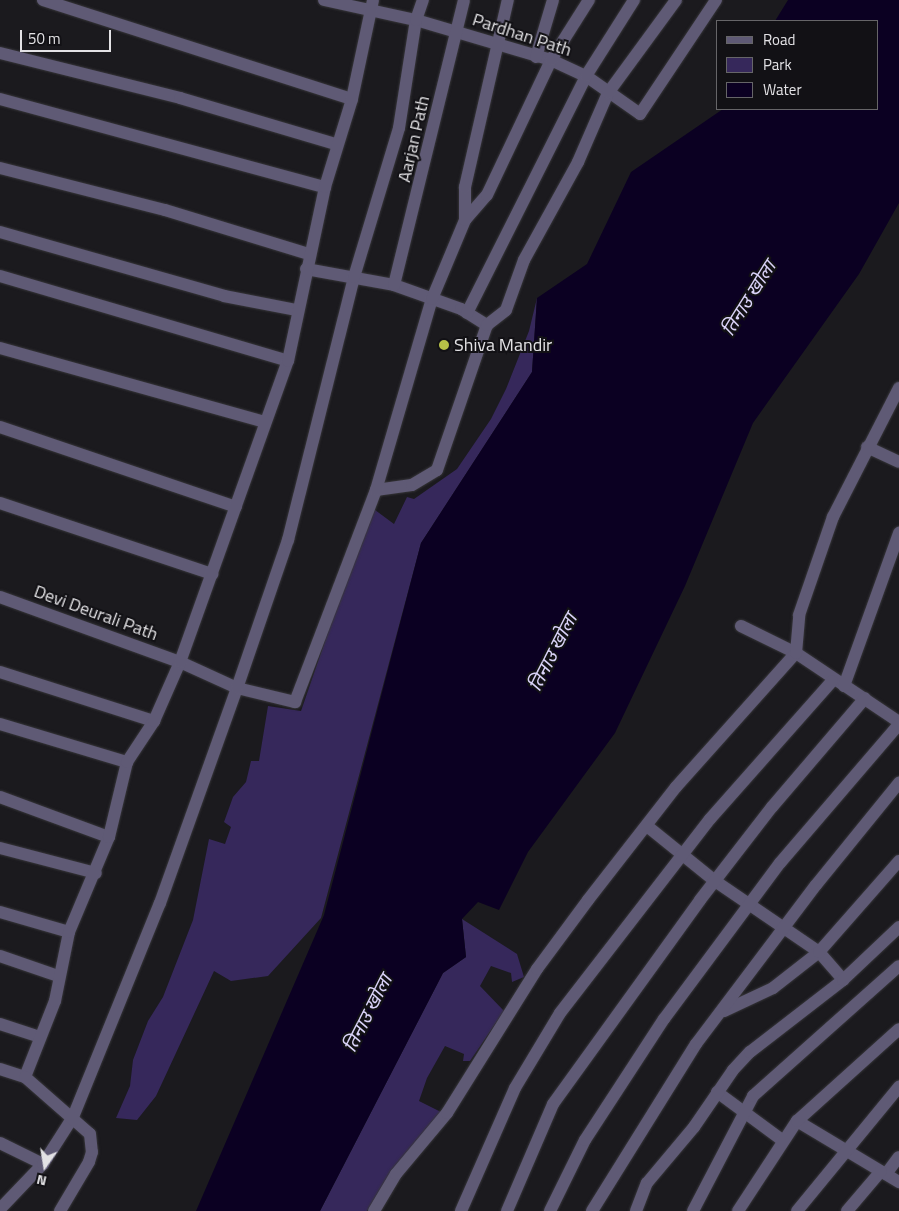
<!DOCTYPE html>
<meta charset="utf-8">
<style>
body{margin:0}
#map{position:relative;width:899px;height:1211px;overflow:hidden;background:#1b1a1e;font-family:"Titillium Web","Noto Sans Devanagari",sans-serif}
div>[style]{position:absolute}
.green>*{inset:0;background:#36285b}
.water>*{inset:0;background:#0b0022}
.roads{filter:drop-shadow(0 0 1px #37363a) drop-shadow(0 0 1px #37363a)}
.minor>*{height:12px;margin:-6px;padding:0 6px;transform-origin:6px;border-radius:6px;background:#5f5a75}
.tertiary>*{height:12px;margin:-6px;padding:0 6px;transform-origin:6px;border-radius:6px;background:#5f5a75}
.dots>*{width:14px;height:14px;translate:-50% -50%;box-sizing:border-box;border:2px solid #121115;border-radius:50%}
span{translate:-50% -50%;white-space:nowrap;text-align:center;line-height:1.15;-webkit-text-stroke:4px #121115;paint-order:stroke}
.street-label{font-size:18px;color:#e3e2e5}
.poi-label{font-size:18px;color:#e3e2e5}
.left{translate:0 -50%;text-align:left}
.water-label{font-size:19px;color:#dad3f8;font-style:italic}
.legend{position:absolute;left:716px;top:20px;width:162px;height:90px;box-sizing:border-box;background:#121115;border:1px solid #666568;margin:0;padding:6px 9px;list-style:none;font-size:15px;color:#e3e2e5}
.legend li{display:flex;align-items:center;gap:10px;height:25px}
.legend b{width:25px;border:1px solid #666568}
.north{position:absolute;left:20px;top:1141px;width:50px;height:50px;-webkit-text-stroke:4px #121115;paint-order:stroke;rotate:193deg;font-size:14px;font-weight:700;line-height:20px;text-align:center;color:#e3e2e5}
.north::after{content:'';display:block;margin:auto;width:18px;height:22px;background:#e3e2e5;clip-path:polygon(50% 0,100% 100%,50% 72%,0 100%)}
.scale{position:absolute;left:20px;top:30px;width:91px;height:22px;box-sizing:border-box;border:2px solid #e3e2e5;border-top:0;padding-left:6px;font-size:15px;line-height:18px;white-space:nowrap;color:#e3e2e5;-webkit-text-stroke:4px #121115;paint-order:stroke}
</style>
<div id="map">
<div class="green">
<div style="clip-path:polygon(537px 298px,532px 372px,421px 543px,321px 918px,268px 976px,231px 981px,214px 971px,156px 1096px,137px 1120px,116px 1118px,130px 1086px,133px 1060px,148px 1021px,163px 997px,193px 920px,209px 839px,225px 844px,231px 827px,224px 822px,233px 797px,246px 782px,251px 761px,259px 761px,268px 706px,301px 711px,371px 507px,394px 524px,407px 497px,414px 499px,457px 469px,491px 419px,506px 389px,529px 331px)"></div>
<div style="clip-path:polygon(462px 919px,517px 954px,524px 977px,512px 982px,511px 973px,491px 966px,480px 986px,504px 1011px,470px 1061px,463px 1061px,464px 1054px,445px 1046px,427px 1078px,419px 1101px,441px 1112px,386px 1179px,367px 1211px,320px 1211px,443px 973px,466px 957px)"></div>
</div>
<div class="water">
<div style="clip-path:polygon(788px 0,899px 0,899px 203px,859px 274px,753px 423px,685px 586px,615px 733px,528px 852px,499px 910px,478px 902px,462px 919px,466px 957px,443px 973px,320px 1211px,196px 1211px,324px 915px,421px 543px,532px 372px,537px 298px,587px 264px,631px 172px,723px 109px,878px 109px,878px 21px,775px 21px)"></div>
</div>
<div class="roads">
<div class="minor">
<div style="left:43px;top:0;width:324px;rotate:17.8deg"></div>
<div style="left:324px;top:0;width:94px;rotate:12.3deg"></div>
<div style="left:416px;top:20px;width:141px;rotate:16.5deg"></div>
<div style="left:551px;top:60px;width:38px;rotate:25deg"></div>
<div style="left:586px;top:76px;width:66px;rotate:35.1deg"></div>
<div style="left:640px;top:114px;width:137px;rotate:-56.3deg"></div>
<div style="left:0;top:53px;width:186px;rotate:14deg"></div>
<div style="left:180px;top:98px;width:162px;rotate:16.5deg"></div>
<div style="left:536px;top:57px;width:59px;rotate:-73.4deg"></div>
<div style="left:0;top:99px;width:337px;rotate:15.2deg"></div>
<div style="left:0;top:168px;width:170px;rotate:14.3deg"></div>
<div style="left:165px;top:210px;width:151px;rotate:17deg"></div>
<div style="left:465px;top:220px;width:33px;rotate:-49deg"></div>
<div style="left:487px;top:195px;width:149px;rotate:-64.6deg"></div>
<div style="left:551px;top:60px;width:71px;rotate:-57.7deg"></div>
<div style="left:0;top:232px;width:233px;rotate:15.9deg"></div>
<div style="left:224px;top:296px;width:73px;rotate:11deg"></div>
<div style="left:306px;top:269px;width:89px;rotate:10.3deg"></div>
<div style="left:394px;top:285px;width:71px;rotate:19.7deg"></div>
<div style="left:461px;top:309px;width:31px;rotate:32deg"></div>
<div style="left:0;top:276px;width:300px;rotate:16.4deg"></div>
<div style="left:394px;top:285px;width:293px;rotate:-76.2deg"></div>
<div style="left:467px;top:313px;width:265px;rotate:-63.3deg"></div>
<div style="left:586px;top:76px;width:90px;rotate:-57.7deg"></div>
<div style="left:0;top:348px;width:275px;rotate:15.6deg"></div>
<div style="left:0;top:427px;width:249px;rotate:18.7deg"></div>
<div style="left:867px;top:447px;width:35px;rotate:25deg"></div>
<div style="left:376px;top:490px;width:36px;rotate:-8deg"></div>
<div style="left:412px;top:485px;width:29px;rotate:-31deg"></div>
<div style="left:437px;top:470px;width:153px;rotate:-71deg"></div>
<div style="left:487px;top:325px;width:24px;rotate:-38deg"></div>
<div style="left:506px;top:310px;width:53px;rotate:-70.2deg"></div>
<div style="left:524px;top:260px;width:112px;rotate:-61.1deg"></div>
<div style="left:578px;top:162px;width:75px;rotate:-66.5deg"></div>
<div style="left:608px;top:93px;width:115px;rotate:-53.8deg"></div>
<div style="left:0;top:503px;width:224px;rotate:18.5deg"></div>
<div style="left:0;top:597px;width:191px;rotate:19.9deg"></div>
<div style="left:180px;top:662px;width:63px;rotate:24.5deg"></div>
<div style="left:237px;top:688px;width:60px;rotate:13.6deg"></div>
<div style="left:295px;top:702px;width:227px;rotate:-69.1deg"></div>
<div style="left:376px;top:490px;width:199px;rotate:-73.7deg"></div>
<div style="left:432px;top:299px;width:86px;rotate:-67.3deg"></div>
<div style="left:465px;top:220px;width:33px;rotate:-90deg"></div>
<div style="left:465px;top:187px;width:192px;rotate:-77.1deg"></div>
<div style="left:741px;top:626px;width:61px;rotate:26.1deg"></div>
<div style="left:796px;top:653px;width:124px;rotate:33.8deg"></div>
<div style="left:0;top:672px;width:162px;rotate:17.7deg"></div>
<div style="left:844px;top:686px;width:163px;rotate:-70.2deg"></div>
<div style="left:0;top:724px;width:133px;rotate:16.7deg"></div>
<div style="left:0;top:797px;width:116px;rotate:20.2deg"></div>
<div style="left:647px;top:826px;width:87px;rotate:39deg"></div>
<div style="left:715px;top:881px;width:126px;rotate:34.3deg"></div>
<div style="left:819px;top:952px;width:37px;rotate:49deg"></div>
<div style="left:0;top:848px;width:99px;rotate:14.6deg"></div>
<div style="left:0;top:912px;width:72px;rotate:16.2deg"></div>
<div style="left:0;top:956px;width:61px;rotate:19deg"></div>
<div style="left:724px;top:1011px;width:54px;rotate:-25.1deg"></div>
<div style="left:773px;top:988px;width:58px;rotate:-38deg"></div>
<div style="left:819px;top:952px;width:121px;rotate:-48.7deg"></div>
<div style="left:0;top:1024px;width:40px;rotate:18deg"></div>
<div style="left:25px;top:1077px;width:82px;rotate:-68.5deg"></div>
<div style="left:55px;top:1001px;width:70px;rotate:-78.5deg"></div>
<div style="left:69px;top:932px;width:103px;rotate:-67.2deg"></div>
<div style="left:109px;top:837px;width:77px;rotate:-76.5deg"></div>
<div style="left:127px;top:762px;width:49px;rotate:-56.6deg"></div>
<div style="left:154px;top:721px;width:64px;rotate:-66.2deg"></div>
<div style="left:180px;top:662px;width:320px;rotate:-70.3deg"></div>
<div style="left:288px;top:361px;width:178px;rotate:-78deg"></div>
<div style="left:325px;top:187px;width:92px;rotate:-72.9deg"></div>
<div style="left:352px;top:99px;width:101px;rotate:-78deg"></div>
<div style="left:717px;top:1092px;width:81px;rotate:36.4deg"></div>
<div style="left:797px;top:1121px;width:119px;rotate:30.9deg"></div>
<div style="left:0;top:1143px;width:48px;rotate:26deg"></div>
<div style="left:886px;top:1174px;width:21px;rotate:-53deg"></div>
<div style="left:0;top:1209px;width:62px;rotate:-46.3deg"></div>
<div style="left:43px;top:1164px;width:56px;rotate:-57.4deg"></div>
<div style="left:73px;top:1117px;width:231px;rotate:-67.9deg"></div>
<div style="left:160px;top:903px;width:228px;rotate:-70.3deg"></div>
<div style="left:237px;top:688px;width:157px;rotate:-71deg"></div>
<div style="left:288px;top:540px;width:271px;rotate:-75.9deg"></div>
<div style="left:354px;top:277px;width:156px;rotate:-73.2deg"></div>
<div style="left:399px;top:128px;width:109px;rotate:-81.1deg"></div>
<div style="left:416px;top:20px;width:21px;rotate:-71deg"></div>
<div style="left:374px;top:1211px;width:43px;rotate:-59.3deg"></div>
<div style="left:396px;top:1174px;width:80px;rotate:-50.1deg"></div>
<div style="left:447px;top:1113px;width:170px;rotate:-58deg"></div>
<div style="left:537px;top:969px;width:86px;rotate:-53.5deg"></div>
<div style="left:588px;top:900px;width:143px;rotate:-52.1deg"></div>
<div style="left:676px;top:787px;width:180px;rotate:-48.2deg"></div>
<div style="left:796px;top:653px;width:38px;rotate:-85deg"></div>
<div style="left:799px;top:615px;width:104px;rotate:-70.9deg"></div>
<div style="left:833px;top:517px;width:145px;rotate:-62.9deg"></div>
<div style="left:461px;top:1211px;width:134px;rotate:-66.3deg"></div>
<div style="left:515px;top:1088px;width:87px;rotate:-59deg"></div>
<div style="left:560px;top:1013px;width:245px;rotate:-52.3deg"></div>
<div style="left:710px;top:819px;width:184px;rotate:-48.5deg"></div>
<div style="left:507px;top:1211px;width:116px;rotate:-66.7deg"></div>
<div style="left:553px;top:1104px;width:251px;rotate:-54.2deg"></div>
<div style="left:700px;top:900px;width:118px;rotate:-52.3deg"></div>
<div style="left:772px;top:807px;width:143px;rotate:-49.5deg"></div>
<div style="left:550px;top:1211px;width:79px;rotate:-63.8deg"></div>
<div style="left:585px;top:1140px;width:145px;rotate:-56.9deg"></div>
<div style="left:664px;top:1019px;width:194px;rotate:-53.4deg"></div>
<div style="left:780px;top:863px;width:183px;rotate:-49.4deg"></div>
<div style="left:592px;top:1211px;width:197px;rotate:-58.1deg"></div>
<div style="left:696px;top:1044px;width:199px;rotate:-53deg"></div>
<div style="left:816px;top:885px;width:132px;rotate:-50.9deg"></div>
<div style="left:636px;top:1211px;width:30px;rotate:-69deg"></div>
<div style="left:647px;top:1183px;width:73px;rotate:-50deg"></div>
<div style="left:694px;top:1127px;width:69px;rotate:-55.6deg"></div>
<div style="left:733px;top:1070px;width:25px;rotate:-47deg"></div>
<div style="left:750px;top:1052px;width:118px;rotate:-37.7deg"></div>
<div style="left:843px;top:980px;width:77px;rotate:-43.4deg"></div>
<div style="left:693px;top:1211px;width:130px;rotate:-62.4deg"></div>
<div style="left:753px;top:1096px;width:195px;rotate:-41.7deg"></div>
<div style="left:738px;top:1211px;width:108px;rotate:-56.8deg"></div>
<div style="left:797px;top:1121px;width:137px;rotate:-42deg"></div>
<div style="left:797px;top:1211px;width:161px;rotate:-50.6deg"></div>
<div style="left:847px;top:1211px;width:52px;rotate:-49.6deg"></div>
</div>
<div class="tertiary">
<div style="left:0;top:1069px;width:26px;rotate:18deg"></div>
<div style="left:25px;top:1077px;width:86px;rotate:41.2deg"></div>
<div style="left:90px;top:1134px;width:18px;rotate:84deg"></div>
<div style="left:92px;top:1152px;width:10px;rotate:107deg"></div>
<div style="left:89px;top:1162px;width:57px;rotate:120.6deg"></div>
</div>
</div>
<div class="dots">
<div style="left:444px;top:345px;background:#b7c147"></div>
</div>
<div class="street-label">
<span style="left:522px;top:35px;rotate:18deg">Pardhan Path</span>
<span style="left:414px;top:139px;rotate:-77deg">Aarjan Path</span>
<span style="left:96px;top:613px;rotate:20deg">Devi Deurali Path</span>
</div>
<div class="poi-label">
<span class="left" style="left:454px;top:345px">Shiva Mandir</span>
</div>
<div class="water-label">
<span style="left:748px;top:298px;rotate:-58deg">तिनाउ खोला</span>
<span style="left:552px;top:652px;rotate:-63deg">तिनाउ खोला</span>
<span style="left:367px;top:1013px;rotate:-63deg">तिनाउ खोला</span>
</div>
<ul class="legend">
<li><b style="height:6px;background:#5f5a75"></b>Road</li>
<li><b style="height:14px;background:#36285b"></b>Park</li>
<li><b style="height:14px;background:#0b0022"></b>Water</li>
</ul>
<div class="north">N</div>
<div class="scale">50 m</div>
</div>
